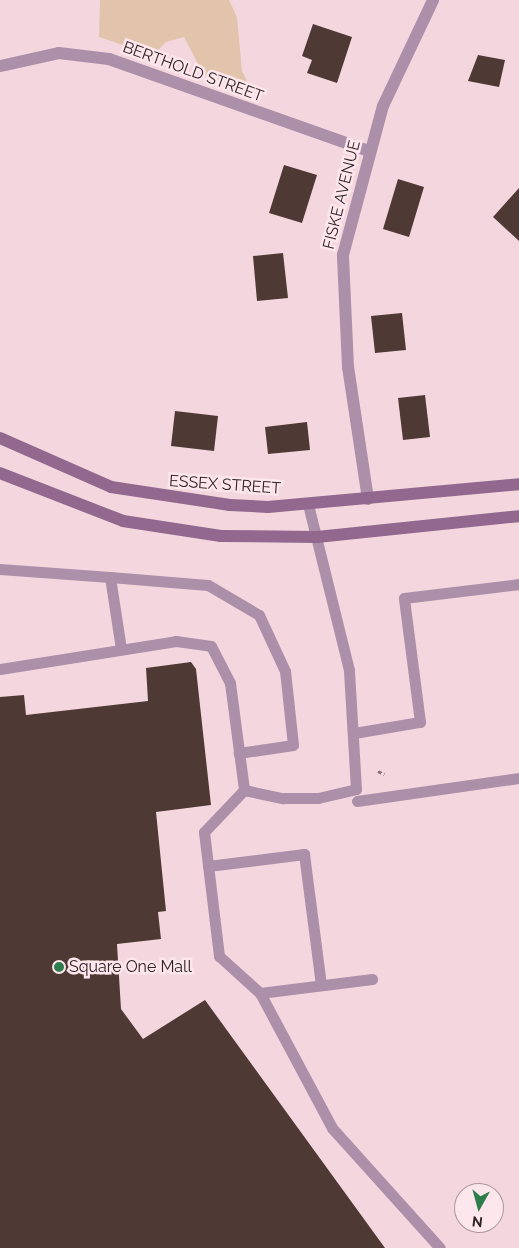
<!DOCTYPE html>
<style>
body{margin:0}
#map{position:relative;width:519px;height:1248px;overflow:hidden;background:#f4d7de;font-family:Raleway,sans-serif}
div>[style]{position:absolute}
.green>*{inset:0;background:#e1c4ab}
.building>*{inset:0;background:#4f3934}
.path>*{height:3px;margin-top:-1.5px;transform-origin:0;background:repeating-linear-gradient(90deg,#877479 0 4px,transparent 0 6.5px)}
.lane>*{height:11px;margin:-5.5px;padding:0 5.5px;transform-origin:5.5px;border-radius:5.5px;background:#ac8fa9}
.street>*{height:12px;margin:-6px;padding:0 6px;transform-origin:6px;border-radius:6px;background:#ac8fa9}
.secondary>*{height:12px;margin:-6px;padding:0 6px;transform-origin:6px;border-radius:6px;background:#92688e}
.dots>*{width:14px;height:14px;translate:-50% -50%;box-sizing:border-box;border:2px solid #fde6ec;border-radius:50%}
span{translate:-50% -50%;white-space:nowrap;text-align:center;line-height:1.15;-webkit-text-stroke:5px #fde6ec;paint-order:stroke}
.street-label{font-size:16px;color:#2e2326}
.poi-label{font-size:16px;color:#2e2326}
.left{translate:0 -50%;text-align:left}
.north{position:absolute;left:454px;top:1183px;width:50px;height:50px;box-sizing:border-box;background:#fde6ec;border:1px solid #aa989d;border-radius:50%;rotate:187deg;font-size:14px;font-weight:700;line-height:20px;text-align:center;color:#2e2326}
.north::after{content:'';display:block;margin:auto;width:18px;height:22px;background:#2d7d4d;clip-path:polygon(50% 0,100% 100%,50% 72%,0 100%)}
</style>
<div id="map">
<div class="green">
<div style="clip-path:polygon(100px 0,229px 0,237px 17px,242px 71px,251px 89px,204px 75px,184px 37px,166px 42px,153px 55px,99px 37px)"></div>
</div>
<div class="building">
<div style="clip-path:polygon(313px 24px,352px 37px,337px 83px,307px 73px,312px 60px,302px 56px)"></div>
<div style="clip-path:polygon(478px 55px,505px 60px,499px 87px,468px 81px)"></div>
<div style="clip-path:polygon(284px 165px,317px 175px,302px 223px,269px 213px)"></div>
<div style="clip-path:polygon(398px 179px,424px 187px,409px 237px,383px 229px)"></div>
<div style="clip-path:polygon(519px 188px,519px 241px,493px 217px)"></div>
<div style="clip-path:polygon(283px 253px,288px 298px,257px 301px,253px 256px)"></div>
<div style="clip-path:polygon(402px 313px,406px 350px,375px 353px,371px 316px)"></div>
<div style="clip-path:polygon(425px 395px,430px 437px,403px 440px,398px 398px)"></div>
<div style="clip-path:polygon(175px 411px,218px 416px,214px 451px,171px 446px)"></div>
<div style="clip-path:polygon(307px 422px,310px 450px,268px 454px,265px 427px)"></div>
<div style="clip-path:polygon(191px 662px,196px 669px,211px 805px,156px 812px,166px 911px,158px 912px,161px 939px,117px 944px,121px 1009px,143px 1039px,205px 1000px,385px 1248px,0 1248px,0 697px,24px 695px,26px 715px,148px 701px,146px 668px)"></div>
</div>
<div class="path">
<div style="left:378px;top:771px;width:7px;rotate:27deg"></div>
</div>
<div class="lane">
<div style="left:0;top:569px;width:110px;rotate:4.2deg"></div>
<div style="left:110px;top:577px;width:73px;rotate:81.3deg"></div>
<div style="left:110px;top:577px;width:98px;rotate:4.7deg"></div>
<div style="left:208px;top:585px;width:59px;rotate:30.5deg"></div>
<div style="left:259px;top:615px;width:62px;rotate:65.1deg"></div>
<div style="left:285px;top:671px;width:74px;rotate:83.8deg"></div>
<div style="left:293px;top:745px;width:55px;rotate:171.6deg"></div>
<div style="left:0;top:669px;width:178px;rotate:-9deg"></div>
<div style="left:176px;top:641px;width:35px;rotate:8deg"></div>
<div style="left:211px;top:646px;width:42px;rotate:62.8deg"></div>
<div style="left:230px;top:683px;width:108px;rotate:82.5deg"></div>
<div style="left:354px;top:733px;width:67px;rotate:-9.5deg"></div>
<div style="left:420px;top:722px;width:125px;rotate:-97.4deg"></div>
<div style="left:404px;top:598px;width:116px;rotate:-6.9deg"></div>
<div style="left:244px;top:790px;width:58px;rotate:133.6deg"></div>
<div style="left:204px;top:832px;width:125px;rotate:83.1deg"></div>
<div style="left:219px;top:956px;width:55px;rotate:42.1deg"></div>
<div style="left:260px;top:993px;width:153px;rotate:61.9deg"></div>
<div style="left:332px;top:1128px;width:161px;rotate:48deg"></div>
<div style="left:244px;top:790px;width:40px;rotate:12deg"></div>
<div style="left:283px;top:798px;width:35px"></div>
<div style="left:318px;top:798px;width:39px;rotate:-13deg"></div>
<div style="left:356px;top:789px;width:119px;rotate:-93.4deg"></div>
<div style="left:349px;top:670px;width:171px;rotate:-103.9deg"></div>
<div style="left:357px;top:801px;width:164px;rotate:-8.1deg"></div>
<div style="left:208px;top:866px;width:97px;rotate:-7.1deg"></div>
<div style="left:304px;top:854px;width:132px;rotate:82.6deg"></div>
<div style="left:260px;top:993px;width:113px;rotate:-7.1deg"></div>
</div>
<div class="street">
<div style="left:1px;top:66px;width:59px;rotate:-12.6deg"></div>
<div style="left:59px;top:53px;width:50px;rotate:6.8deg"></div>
<div style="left:109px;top:59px;width:276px;rotate:19.5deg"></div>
<div style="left:368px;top:499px;width:134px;rotate:-98.6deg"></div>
<div style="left:348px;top:367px;width:112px;rotate:-92.6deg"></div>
<div style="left:343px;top:255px;width:154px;rotate:-75deg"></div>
<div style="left:383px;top:106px;width:117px;rotate:-64.7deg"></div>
</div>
<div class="secondary">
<div style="left:0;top:438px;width:121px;rotate:23.8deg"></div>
<div style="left:111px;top:487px;width:120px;rotate:8.6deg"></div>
<div style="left:230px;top:505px;width:38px;rotate:3deg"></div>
<div style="left:268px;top:507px;width:252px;rotate:-5.2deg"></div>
<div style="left:0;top:473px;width:132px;rotate:21.3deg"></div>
<div style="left:123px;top:521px;width:99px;rotate:8.7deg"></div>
<div style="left:221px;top:536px;width:96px;rotate:0.6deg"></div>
<div style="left:317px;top:537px;width:203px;rotate:-5.9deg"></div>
</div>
<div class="dots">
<div style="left:59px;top:967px;background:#2d7d4d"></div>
</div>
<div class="street-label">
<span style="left:193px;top:72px;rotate:20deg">BERTHOLD STREET</span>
<span style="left:342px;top:195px;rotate:-76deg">FISKE AVENUE</span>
<span style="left:225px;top:485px;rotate:4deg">ESSEX STREET</span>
</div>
<div class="poi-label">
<span class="left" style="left:69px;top:967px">Square One Mall</span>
</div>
<div class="north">N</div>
</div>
